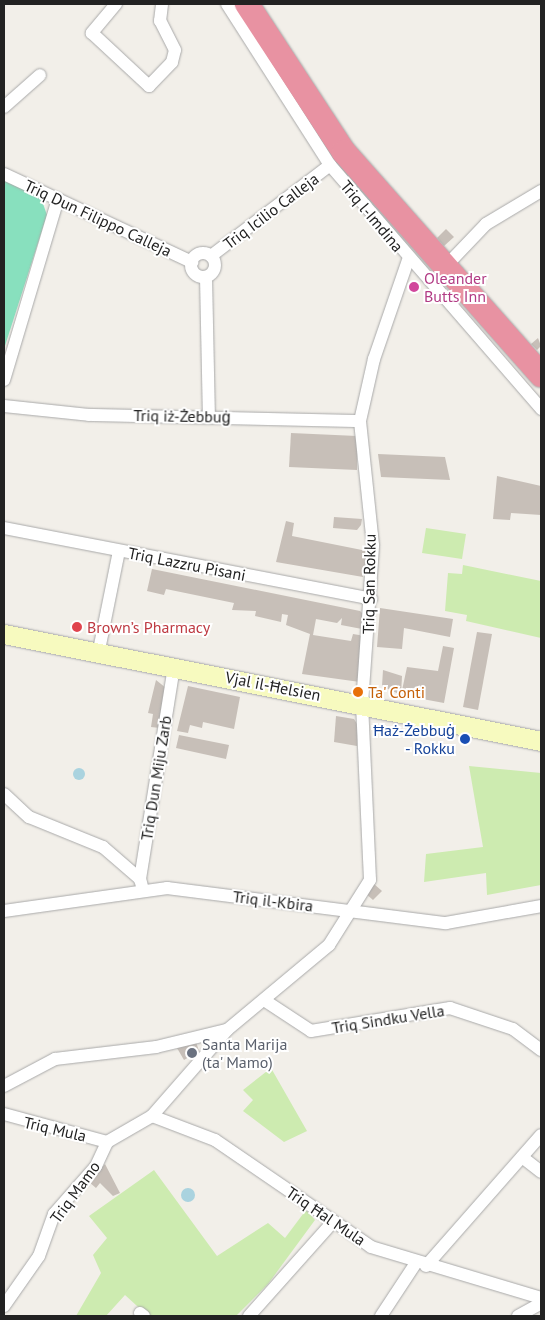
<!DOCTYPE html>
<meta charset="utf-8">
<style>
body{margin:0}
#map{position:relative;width:545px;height:1320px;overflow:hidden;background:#f2efe9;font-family:"PT Sans",sans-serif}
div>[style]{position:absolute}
.grass>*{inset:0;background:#cdebb0}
.pitch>*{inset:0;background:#88e0be}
.water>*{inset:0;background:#aad3df}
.round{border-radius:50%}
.building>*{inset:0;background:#c7bfb8}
.roads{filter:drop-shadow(0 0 1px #a9a9a9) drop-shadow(0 0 1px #a9a9a9)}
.street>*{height:12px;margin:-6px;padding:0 6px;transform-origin:6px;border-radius:6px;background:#fff}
.street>.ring{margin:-6px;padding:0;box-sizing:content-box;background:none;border:12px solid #fff;border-radius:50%}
.secondary>*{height:19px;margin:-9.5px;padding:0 9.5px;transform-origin:9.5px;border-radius:9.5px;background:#f7fabf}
.highway>*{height:24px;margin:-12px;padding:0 12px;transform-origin:12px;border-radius:12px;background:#e892a2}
.dots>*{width:14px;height:14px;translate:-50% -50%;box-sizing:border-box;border:2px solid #fff;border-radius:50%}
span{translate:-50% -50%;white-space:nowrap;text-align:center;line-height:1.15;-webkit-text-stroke:4px #fff;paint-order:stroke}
.street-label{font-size:16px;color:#222}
.hotel-label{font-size:16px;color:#b23c85}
.left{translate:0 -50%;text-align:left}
.health-label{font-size:16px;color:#be3a42}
.food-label{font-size:16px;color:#c56008}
.transit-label{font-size:16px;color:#164399}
.right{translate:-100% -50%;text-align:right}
.worship-label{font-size:16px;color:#5b616d}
.frame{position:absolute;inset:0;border:5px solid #222;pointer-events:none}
</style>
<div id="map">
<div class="grass">
<div style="clip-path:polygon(426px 528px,466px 534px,462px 559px,422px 553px)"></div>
<div style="clip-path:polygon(463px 565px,541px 581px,541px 638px,466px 621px,467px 615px,445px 611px,448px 573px,462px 574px)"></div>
<div style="clip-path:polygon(469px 766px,541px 773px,541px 885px,487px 895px,486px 873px,424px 882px,426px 854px,483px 847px)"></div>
<div style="clip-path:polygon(271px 1068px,307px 1131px,284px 1142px,243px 1111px,253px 1100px,243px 1090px)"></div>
<div style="clip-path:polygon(154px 1170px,217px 1256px,268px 1223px,285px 1238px,306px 1210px,315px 1220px,268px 1284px,236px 1316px,148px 1316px,125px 1295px,106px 1316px,76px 1316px,101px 1273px,93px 1255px,107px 1238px,89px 1216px)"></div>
</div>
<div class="pitch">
<div style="clip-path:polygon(4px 180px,41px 198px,47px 215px,4px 349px)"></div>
</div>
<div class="water">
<div class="round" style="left:73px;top:768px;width:12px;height:12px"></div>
<div class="round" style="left:181px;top:1188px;width:14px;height:14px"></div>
</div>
<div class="building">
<div style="clip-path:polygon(446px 229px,454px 237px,444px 246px,437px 238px)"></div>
<div style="clip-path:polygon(538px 338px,541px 346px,537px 350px,531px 344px)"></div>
<div style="clip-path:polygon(291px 433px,357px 436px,357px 470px,289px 467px)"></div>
<div style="clip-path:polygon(378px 454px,445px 457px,450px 480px,381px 477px)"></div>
<div style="clip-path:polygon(497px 476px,541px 486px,541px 515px,511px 513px,510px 520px,493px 519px)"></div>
<div style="clip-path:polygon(334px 517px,362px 519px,361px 525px,357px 530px,333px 528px)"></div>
<div style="clip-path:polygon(286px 521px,294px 523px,292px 536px,367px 551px,363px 577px,276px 562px)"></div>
<div style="clip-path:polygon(152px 569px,360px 611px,365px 616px,362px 629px,341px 625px,342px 618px,337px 623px,316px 619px,313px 635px,351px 641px,353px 634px,365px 636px,360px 682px,302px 674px,310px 634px,286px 625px,288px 615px,282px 614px,281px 622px,255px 616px,256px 611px,232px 610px,234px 603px,166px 589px,164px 595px,147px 591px)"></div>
<div style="clip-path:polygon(380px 608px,453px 619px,450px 637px,404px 628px,402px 649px,377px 647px)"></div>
<div style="clip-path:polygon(477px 632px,492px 634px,478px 710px,463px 707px)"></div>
<div style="clip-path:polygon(443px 646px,454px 648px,444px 703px,401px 695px,407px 667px,438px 671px)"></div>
<div style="clip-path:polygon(383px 670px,402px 676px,401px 695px,382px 686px)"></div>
<div style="clip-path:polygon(156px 680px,166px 688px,160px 728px,151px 727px,153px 714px,148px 713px)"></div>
<div style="clip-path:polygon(188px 686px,240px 697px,234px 729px,203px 722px,202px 728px,190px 725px,188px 733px,177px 731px)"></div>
<div style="clip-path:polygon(336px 716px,354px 719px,359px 727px,357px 746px,334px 742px)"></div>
<div style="clip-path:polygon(179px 735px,229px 745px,226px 759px,176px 748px)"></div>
<div style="clip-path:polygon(374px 884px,382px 891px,373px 900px,365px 893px)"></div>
<div style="clip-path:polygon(196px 1042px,199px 1051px,184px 1060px,177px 1048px)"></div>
<div style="clip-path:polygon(105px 1164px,120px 1193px,113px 1196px,100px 1183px,96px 1188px,89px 1182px)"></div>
</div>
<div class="roads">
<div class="street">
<div style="left:116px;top:4px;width:38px;rotate:130deg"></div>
<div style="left:92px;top:33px;width:78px;rotate:42.9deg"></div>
<div style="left:149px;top:86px;width:33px;rotate:-46deg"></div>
<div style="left:172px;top:62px;width:12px;rotate:-76deg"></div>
<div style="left:175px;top:50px;width:33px;rotate:-117deg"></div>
<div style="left:160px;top:21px;width:17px;rotate:-83deg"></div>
<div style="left:227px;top:4px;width:191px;rotate:57.4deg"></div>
<div style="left:330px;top:165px;width:323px;rotate:49.1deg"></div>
<div style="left:4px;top:107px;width:48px;rotate:-41.6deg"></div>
<div style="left:4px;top:174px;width:208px;rotate:25.1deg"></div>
<div class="ring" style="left:191px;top:253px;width:12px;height:12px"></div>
<div style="left:211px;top:256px;width:150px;rotate:-37.4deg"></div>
<div style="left:445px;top:267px;width:59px;rotate:-46.4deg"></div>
<div style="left:486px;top:224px;width:64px;rotate:-31deg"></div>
<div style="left:206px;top:277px;width:139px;rotate:88.8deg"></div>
<div style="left:4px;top:380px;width:186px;rotate:-73.4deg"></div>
<div style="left:4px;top:406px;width:85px;rotate:6deg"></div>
<div style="left:89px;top:415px;width:271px;rotate:1.3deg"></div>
<div style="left:4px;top:528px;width:374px;rotate:10.9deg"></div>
<div style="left:99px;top:650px;width:101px;rotate:-78.6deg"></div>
<div style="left:4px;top:794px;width:34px;rotate:43deg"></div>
<div style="left:29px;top:817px;width:80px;rotate:22.1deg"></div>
<div style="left:103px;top:847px;width:49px;rotate:40.9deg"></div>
<div style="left:143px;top:890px;width:11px;rotate:-105deg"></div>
<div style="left:140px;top:879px;width:216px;rotate:-80.9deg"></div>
<div style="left:4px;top:911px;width:165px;rotate:-8deg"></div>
<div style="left:167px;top:888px;width:281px;rotate:7.2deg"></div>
<div style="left:446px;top:923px;width:97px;rotate:-10.1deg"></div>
<div style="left:264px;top:1000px;width:56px;rotate:33.4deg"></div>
<div style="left:311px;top:1031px;width:141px;rotate:-9.4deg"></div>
<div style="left:450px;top:1008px;width:66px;rotate:18.4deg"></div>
<div style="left:513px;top:1029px;width:35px;rotate:37deg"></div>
<div style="left:4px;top:1086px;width:58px;rotate:-27.9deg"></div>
<div style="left:55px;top:1059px;width:102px;rotate:-6.8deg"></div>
<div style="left:156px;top:1047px;width:73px;rotate:-13.5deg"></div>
<div style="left:4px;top:1114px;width:107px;rotate:15.2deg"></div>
<div style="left:152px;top:1116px;width:67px;rotate:20.9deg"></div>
<div style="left:215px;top:1140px;width:189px;rotate:34.4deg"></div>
<div style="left:371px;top:1247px;width:177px;rotate:16.7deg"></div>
<div style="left:522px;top:1157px;width:24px;rotate:38deg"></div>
<div style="left:426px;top:1266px;width:174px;rotate:-48.7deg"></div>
<div style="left:4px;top:1306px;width:61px;rotate:-55deg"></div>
<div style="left:39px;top:1256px;width:45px;rotate:-70.3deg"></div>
<div style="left:54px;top:1214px;width:64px;rotate:-48.8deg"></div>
<div style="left:96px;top:1166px;width:26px;rotate:-65deg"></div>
<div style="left:107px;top:1142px;width:52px;rotate:-30deg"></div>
<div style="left:152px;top:1116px;width:114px;rotate:-48.9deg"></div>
<div style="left:227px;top:1030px;width:133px;rotate:-39.8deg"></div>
<div style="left:329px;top:945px;width:77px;rotate:-57.8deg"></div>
<div style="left:370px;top:880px;width:176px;rotate:-92.6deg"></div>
<div style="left:362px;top:704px;width:159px;rotate:-86deg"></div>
<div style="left:373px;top:545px;width:125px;rotate:-96deg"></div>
<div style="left:360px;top:421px;width:64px;rotate:-77.3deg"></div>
<div style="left:374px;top:359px;width:105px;rotate:-71deg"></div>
<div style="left:140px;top:1313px;width:5px;rotate:37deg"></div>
<div style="left:249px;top:1316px;width:125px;rotate:-48.3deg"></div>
<div style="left:381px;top:1316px;width:64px;rotate:-56.6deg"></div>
<div style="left:518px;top:1316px;width:26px;rotate:-29deg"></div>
</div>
<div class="secondary">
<div style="left:4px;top:634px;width:548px;rotate:11.27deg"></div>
</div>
<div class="highway">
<div style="left:247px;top:4px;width:177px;rotate:56.8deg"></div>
<div style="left:344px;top:152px;width:298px;rotate:48.5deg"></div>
</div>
</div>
<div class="dots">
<div style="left:414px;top:287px;background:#d1479c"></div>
<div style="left:77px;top:627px;background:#e0444e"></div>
<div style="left:358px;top:692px;background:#e8710a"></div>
<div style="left:465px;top:739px;background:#1a4fb4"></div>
<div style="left:192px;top:1053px;background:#6b7280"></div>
</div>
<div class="street-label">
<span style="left:271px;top:211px;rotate:-37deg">Triq Icilio Calleja</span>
<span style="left:372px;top:216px;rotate:50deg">Triq l-Imdina</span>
<span style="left:98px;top:218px;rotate:25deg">Triq Dun Filippo Calleja</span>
<span style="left:182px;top:416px;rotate:1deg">Triq iż-Żebbuġ</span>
<span style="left:187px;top:564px;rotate:11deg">Triq Lazzru Pisani</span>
<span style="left:369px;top:584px;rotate:-89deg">Triq San Rokku</span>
<span style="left:273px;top:686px;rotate:11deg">Vjal il-Ħelsien</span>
<span style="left:156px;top:778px;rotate:-81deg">Triq Dun Miju Zarb</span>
<span style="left:273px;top:901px;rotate:7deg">Triq il-Kbira</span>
<span style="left:388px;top:1019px;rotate:-9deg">Triq Sindku Vella</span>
<span style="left:55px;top:1129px;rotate:13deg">Triq Mula</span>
<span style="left:75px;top:1192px;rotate:-54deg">Triq Mamo</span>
<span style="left:326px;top:1216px;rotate:34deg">Triq Ħal Mula</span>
</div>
<div class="hotel-label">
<span class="left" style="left:424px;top:287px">Oleander<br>Butts Inn</span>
</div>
<div class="health-label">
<span class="left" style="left:87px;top:627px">Brown’s Pharmacy</span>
</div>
<div class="food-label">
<span class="left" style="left:368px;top:692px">Ta' Conti</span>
</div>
<div class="transit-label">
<span class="right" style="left:455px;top:739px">Ħaż-Żebbuġ<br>- Rokku</span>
</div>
<div class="worship-label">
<span class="left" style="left:202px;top:1053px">Santa Marija<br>(ta' Mamo)</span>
</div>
<div class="frame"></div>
</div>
